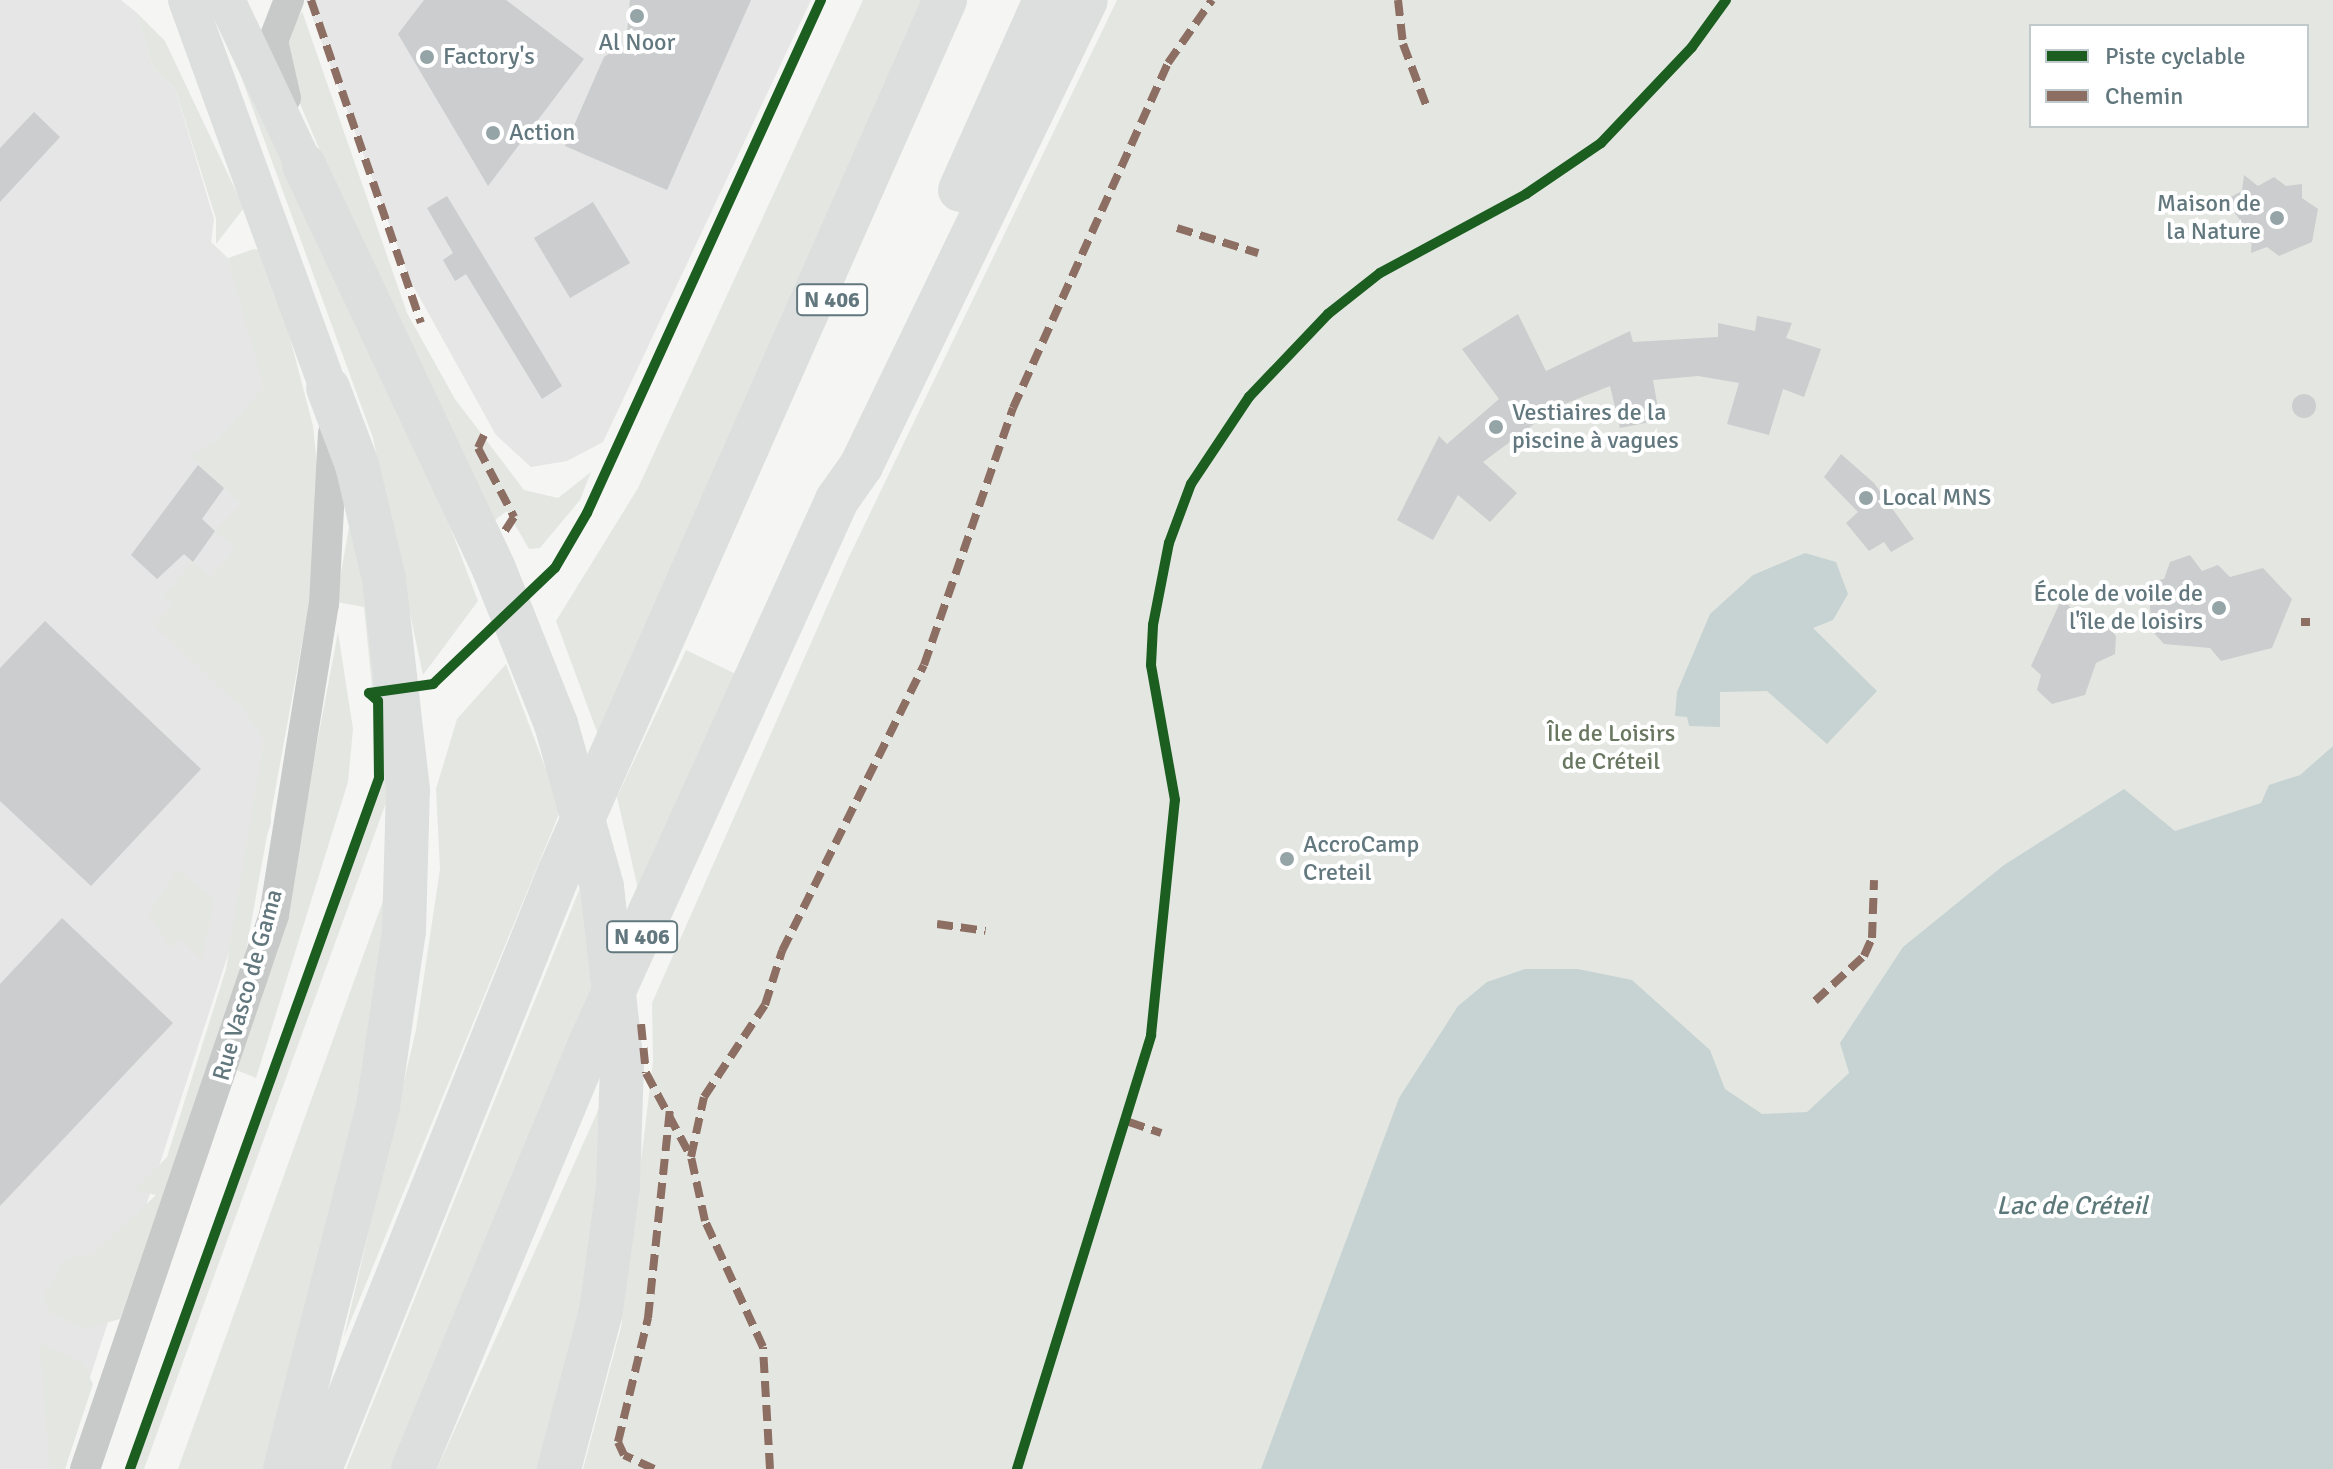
<!DOCTYPE html>
<meta charset="utf-8">
<style>
body{margin:0}
#map{position:relative;width:2333px;height:1469px;overflow:hidden;background:#f5f5f4;font-family:Signika,sans-serif}
div>[style]{position:absolute}
.built>*{inset:0;background:#e5e6e5}
.green>*{inset:0;background:#e4e7e1}
.water>*{inset:0;background:#c7d3d3}
.building>*{inset:0;background:#cbcdce}
.round{border-radius:50%}
.minor>*{height:30px;margin:-15px;padding:0 15px;transform-origin:15px;border-radius:15px;background:#c8caca}
.major>*{height:38px;margin:-19px;padding:0 19px;transform-origin:19px;border-radius:19px;background:#dddfdf}
.highway>*{height:44px;margin:-22px;padding:0 22px;transform-origin:22px;border-radius:22px;background:#dddfdf}
.quiet>*{height:8px;margin-top:-4px;transform-origin:0;background:repeating-linear-gradient(90deg,#8d6e63 0 16px,transparent 0 24px)}
.cycleway>*{height:10px;margin:-5px;padding:0 5px;transform-origin:5px;border-radius:5px;background:#1b5e20}
.dots>*{width:22px;height:22px;translate:-50% -50%;box-sizing:border-box;border:4px solid #fff;border-radius:50%}
span{translate:-50% -50%;white-space:nowrap;text-align:center;line-height:1.15;-webkit-text-stroke:8px #fff;paint-order:stroke}
.shield-label span{padding:2px 6px;background:#fff;border:2px solid;border-radius:6px;-webkit-text-stroke-width:0}
.shield-label{font-size:22px;color:#62787e;font-weight:700}
.poi-label{font-size:24px;color:#62787e}
.left{translate:0 -50%;text-align:left}
.right{translate:-100% -50%;text-align:right}
.park-label{font-size:24px;color:#697660}
.street-label{font-size:24px;color:#62787e}
.water-label{font-size:26px;color:#5d7879;font-style:italic}
.legend{position:absolute;left:2029px;top:24px;width:280px;height:104px;box-sizing:border-box;background:#fff;border:2px solid #c0c9cb;margin:0;padding:10px 14px;list-style:none;font-size:24px;color:#62787e}
.legend li{display:flex;align-items:center;gap:16px;height:40px}
.legend b{width:40px;border:2px solid #c0c9cb}
</style>
<div id="map">
<div class="built">
<div style="clip-path:polygon(0 0,121px 0,137px 13px,153px 68px,175px 89px,214px 219px,211px 242px,228px 258px,261px 360px,270px 436px,271px 823px,60px 1469px,0 1469px)"></div>
<div style="clip-path:polygon(306px 0,811px 0,603px 442px,567px 461px,531px 467px,496px 435px,410px 280px)"></div>
</div>
<div class="green">
<div style="clip-path:polygon(863px 0,927px 0,600px 740px,556px 621px,638px 488px)"></div>
<div style="clip-path:polygon(evenodd,1117px 0,2333px 0,2333px 1469px,583px 1469px,621px 1327px,653px 1061px,652px 1003px,848px 559px,1117px 0,2031px 26px,2307px 26px,2307px 126px,2031px 126px,2031px 26px)"></div>
<div style="clip-path:polygon(302px 11px,407px 313px,455px 399px,524px 490px,558px 498px,591px 472px,580px 500px,540px 548px,529px 549px,507px 511px,491px 523px,374px 278px,287px 73px,283px 44px)"></div>
<div style="clip-path:polygon(137px 13px,165px 41px,244px 208px,216px 244px,216px 219px,175px 89px,153px 68px)"></div>
<div style="clip-path:polygon(220px 19px,412px 426px,478px 601px,423px 675px,373px 438px)"></div>
<div style="clip-path:polygon(254px 249px,264px 251px,272px 269px,313px 426px,320px 490px,314px 577px,244px 962px,120px 1319px,84px 1329px,50px 1312px,44px 1296px,66px 1258px,92px 1255px,156px 1195px,134px 1190px,167px 1157px,226px 969px,264px 741px,246px 712px,155px 625px,173px 605px,163px 596px,193px 562px,210px 578px,236px 549px,215px 531px,242px 504px,190px 456px,219px 439px,264px 387px,228px 258px)"></div>
<div style="clip-path:polygon(351px 515px,390px 685px,372px 687px,364px 607px,336px 602px)"></div>
<div style="clip-path:polygon(338px 632px,353px 729px,348px 782px,256px 1078px,234px 1069px,278px 951px)"></div>
<div style="clip-path:polygon(686px 650px,744px 678px,641px 902px,617px 797px)"></div>
<div style="clip-path:polygon(506px 664px,561px 809px,344px 1337px,416px 1030px,440px 869px,436px 789px,457px 719px)"></div>
<div style="clip-path:polygon(388px 768px,395px 778px,144px 1469px,135px 1469px)"></div>
<div style="clip-path:polygon(178px 871px,215px 899px,201px 959px,181px 939px,171px 947px,148px 913px)"></div>
<div style="clip-path:polygon(582px 883px,596px 1014px,396px 1469px,346px 1469px)"></div>
<div style="clip-path:polygon(388px 887px,373px 1040px,266px 1469px,178px 1469px)"></div>
<div style="clip-path:polygon(605px 1095px,589px 1282px,542px 1469px,437px 1469px)"></div>
<div style="clip-path:polygon(40px 1344px,82px 1362px,93px 1384px,65px 1469px,50px 1469px)"></div>
</div>
<div class="water">
<div style="clip-path:polygon(1805px 553px,1836px 562px,1848px 594px,1833px 620px,1813px 628px,1877px 691px,1827px 744px,1767px 691px,1720px 692px,1720px 727px,1689px 726px,1687px 717px,1675px 716px,1677px 692px,1710px 614px,1753px 575px)"></div>
<div style="clip-path:polygon(2333px 746px,2333px 1469px,1261px 1469px,1399px 1098px,1458px 1006px,1487px 982px,1525px 969px,1578px 969px,1632px 980px,1710px 1050px,1725px 1089px,1762px 1114px,1807px 1112px,1849px 1073px,1840px 1043px,1903px 947px,2004px 865px,2124px 789px,2175px 831px,2261px 803px,2269px 785px,2300px 775px)"></div>
</div>
<div class="building">
<div style="clip-path:polygon(424px 0,506px 0,584px 59px,488px 186px,398px 34px)"></div>
<div style="clip-path:polygon(630px 0,751px 0,667px 190px,565px 146px,604px 57px,626px 43px)"></div>
<div style="clip-path:polygon(34px 112px,60px 137px,0 202px,0 148px)"></div>
<div style="clip-path:polygon(2244px 175px,2258px 186px,2274px 177px,2286px 186px,2302px 184px,2302px 198px,2318px 209px,2312px 242px,2279px 256px,2267px 247px,2251px 253px,2252px 236px,2225px 200px,2242px 191px)"></div>
<div style="clip-path:polygon(447px 196px,562px 386px,542px 399px,466px 274px,455px 281px,443px 260px,453px 253px,427px 208px)"></div>
<div style="clip-path:polygon(593px 202px,630px 263px,570px 298px,534px 238px)"></div>
<div style="clip-path:polygon(1518px 314px,1546px 371px,1630px 331px,1633px 342px,1718px 337px,1718px 323px,1755px 331px,1757px 316px,1792px 323px,1786px 338px,1821px 349px,1804px 397px,1783px 389px,1769px 435px,1727px 424px,1739px 383px,1698px 376px,1653px 380px,1660px 420px,1620px 428px,1610px 386px,1557px 407px,1483px 462px,1517px 493px,1490px 522px,1458px 495px,1433px 540px,1397px 520px,1439px 436px,1447px 444px,1499px 399px,1462px 349px)"></div>
<div class="round" style="left:2292px;top:394px;width:24px;height:24px"></div>
<div style="clip-path:polygon(1841px 454px,1874px 483px,1914px 539px,1891px 552px,1884px 542px,1869px 551px,1846px 523px,1858px 512px,1824px 477px)"></div>
<div style="clip-path:polygon(198px 465px,224px 488px,202px 519px,215px 531px,193px 562px,184px 554px,157px 579px,131px 555px)"></div>
<div style="clip-path:polygon(2190px 555px,2202px 571px,2218px 565px,2230px 577px,2263px 568px,2292px 599px,2272px 648px,2221px 661px,2210px 648px,2164px 644px,2153px 632px,2147px 582px,2164px 579px,2170px 562px)"></div>
<div style="clip-path:polygon(2062px 598px,2086px 625px,2104px 622px,2116px 636px,2115px 654px,2096px 663px,2085px 695px,2052px 704px,2037px 690px,2041px 675px,2031px 666px)"></div>
<div style="clip-path:polygon(45px 621px,201px 769px,91px 886px,0 801px,0 668px)"></div>
<div style="clip-path:polygon(62px 918px,173px 1023px,0 1206px,0 984px)"></div>
</div>
<div class="minor">
<div style="left:286px;top:98px;width:58px;rotate:-102.8deg"></div>
<div style="left:273px;top:41px;width:44px;rotate:-68.7deg"></div>
<div style="left:85px;top:1469px;width:585px;rotate:-71.16deg"></div>
<div style="left:274px;top:915px;width:315px;rotate:-80.9deg"></div>
<div style="left:324px;top:604px;width:171px;rotate:-87deg"></div>
</div>
<div class="major">
<div style="left:187px;top:0;width:413px;rotate:70deg"></div>
<div style="left:226px;top:0;width:183px;rotate:64.7deg"></div>
</div>
<div class="highway">
<div style="left:304px;top:165px;width:446px;rotate:64.8deg"></div>
<div style="left:494px;top:569px;width:167px;rotate:68.2deg"></div>
<div style="left:556px;top:724px;width:169px;rotate:74.2deg"></div>
<div style="left:602px;top:887px;width:179px;rotate:83.6deg"></div>
<div style="left:622px;top:1065px;width:122px;rotate:91.9deg"></div>
<div style="left:618px;top:1187px;width:125px;rotate:97.8deg"></div>
<div style="left:601px;top:1311px;width:163px;rotate:104.9deg"></div>
<div style="left:960px;top:190px;width:208px;rotate:-65.9deg"></div>
<div style="left:285px;top:1469px;width:374px;rotate:-75.6deg"></div>
<div style="left:378px;top:1107px;width:178px;rotate:-81.6deg"></div>
<div style="left:404px;top:931px;width:141px;rotate:-88.4deg"></div>
<div style="left:408px;top:790px;width:212px;rotate:-96.5deg"></div>
<div style="left:384px;top:579px;width:117px;rotate:-103.3deg"></div>
<div style="left:357px;top:465px;width:82px;rotate:-110.6deg"></div>
<div style="left:320px;top:1469px;width:642px;rotate:-68.15deg"></div>
<div style="left:559px;top:873px;width:955px;rotate:-66.15deg"></div>
<div style="left:413px;top:1469px;width:468px;rotate:-67.4deg"></div>
<div style="left:593px;top:1037px;width:590px;rotate:-65.56deg"></div>
<div style="left:837px;top:500px;width:42px;rotate:-54.8deg"></div>
<div style="left:861px;top:466px;width:517px;rotate:-64.23deg"></div>
</div>
<div class="quiet">
<div style="left:311px;top:0;width:341px;rotate:71.2deg"></div>
<div style="left:1398px;top:0;width:44px;rotate:83.5deg"></div>
<div style="left:1403px;top:44px;width:71px;rotate:69.3deg"></div>
<div style="left:1177px;top:228px;width:85px;rotate:17.2deg"></div>
<div style="left:484px;top:435px;width:14px;rotate:115deg"></div>
<div style="left:478px;top:448px;width:78px;rotate:62.4deg"></div>
<div style="left:514px;top:517px;width:17px;rotate:123deg"></div>
<div style="left:2301px;top:622px;width:9px"></div>
<div style="left:937px;top:924px;width:49px;rotate:8.1deg"></div>
<div style="left:1815px;top:1001px;width:67px;rotate:-42.6deg"></div>
<div style="left:1864px;top:956px;width:20px;rotate:-66deg"></div>
<div style="left:1872px;top:938px;width:58px;rotate:-88deg"></div>
<div style="left:641px;top:1024px;width:49px;rotate:84.2deg"></div>
<div style="left:646px;top:1073px;width:95px;rotate:61.8deg"></div>
<div style="left:1129px;top:1122px;width:34px;rotate:19deg"></div>
<div style="left:654px;top:1469px;width:33px;rotate:-155deg"></div>
<div style="left:624px;top:1455px;width:14px;rotate:-115deg"></div>
<div style="left:618px;top:1442px;width:128px;rotate:-76.4deg"></div>
<div style="left:648px;top:1318px;width:210px;rotate:-84deg"></div>
<div style="left:770px;top:1469px;width:122px;rotate:-93.3deg"></div>
<div style="left:763px;top:1347px;width:139px;rotate:-114.7deg"></div>
<div style="left:705px;top:1221px;width:66px;rotate:-102.3deg"></div>
<div style="left:691px;top:1157px;width:61px;rotate:-77.8deg"></div>
<div style="left:704px;top:1097px;width:110px;rotate:-56.5deg"></div>
<div style="left:765px;top:1005px;width:57px;rotate:-72.5deg"></div>
<div style="left:782px;top:951px;width:319px;rotate:-63.6deg"></div>
<div style="left:924px;top:665px;width:272px;rotate:-70.9deg"></div>
<div style="left:1013px;top:408px;width:378px;rotate:-65.8deg"></div>
<div style="left:1168px;top:63px;width:77px;rotate:-55.1deg"></div>
</div>
<div class="cycleway">
<div style="left:130px;top:1469px;width:734px;rotate:-70.18deg"></div>
<div style="left:379px;top:778px;width:77px;rotate:-90.7deg"></div>
<div style="left:378px;top:701px;width:12px;rotate:-138deg"></div>
<div style="left:369px;top:693px;width:65px;rotate:-8deg"></div>
<div style="left:433px;top:684px;width:168px;rotate:-43.6deg"></div>
<div style="left:555px;top:568px;width:64px;rotate:-59.8deg"></div>
<div style="left:587px;top:513px;width:564px;rotate:-65.48deg"></div>
<div style="left:1017px;top:1469px;width:454px;rotate:-72.8deg"></div>
<div style="left:1151px;top:1035px;width:236px;rotate:-84.2deg"></div>
<div style="left:1175px;top:800px;width:137px;rotate:-100.1deg"></div>
<div style="left:1151px;top:665px;width:40px;rotate:-87.1deg"></div>
<div style="left:1153px;top:625px;width:84px;rotate:-79deg"></div>
<div style="left:1169px;top:543px;width:63px;rotate:-69.6deg"></div>
<div style="left:1191px;top:484px;width:105px;rotate:-56.3deg"></div>
<div style="left:1249px;top:397px;width:115px;rotate:-46.4deg"></div>
<div style="left:1328px;top:314px;width:66px;rotate:-38.3deg"></div>
<div style="left:1380px;top:273px;width:166px;rotate:-28.4deg"></div>
<div style="left:1526px;top:194px;width:91px;rotate:-34.2deg"></div>
<div style="left:1601px;top:143px;width:132px;rotate:-46.5deg"></div>
<div style="left:1692px;top:47px;width:58px;rotate:-54.1deg"></div>
</div>
<div class="dots">
<div style="left:637px;top:16px;background:#95a4a7"></div>
<div style="left:427px;top:57px;background:#95a4a7"></div>
<div style="left:493px;top:133px;background:#95a4a7"></div>
<div style="left:2277px;top:218px;background:#95a4a7"></div>
<div style="left:1496px;top:427px;background:#95a4a7"></div>
<div style="left:1866px;top:498px;background:#95a4a7"></div>
<div style="left:2219px;top:608px;background:#95a4a7"></div>
<div style="left:1287px;top:859px;background:#95a4a7"></div>
</div>
<div class="shield-label">
<span style="left:832px;top:300px">N 406</span>
<span style="left:642px;top:937px">N 406</span>
</div>
<div class="poi-label">
<span style="left:637px;top:43px">Al Noor</span>
<span class="left" style="left:443px;top:57px">Factory's</span>
<span class="left" style="left:509px;top:133px">Action</span>
<span class="right" style="left:2261px;top:218px">Maison de<br>la Nature</span>
<span class="left" style="left:1512px;top:427px">Vestiaires de la<br>piscine à vagues</span>
<span class="left" style="left:1882px;top:498px">Local MNS</span>
<span class="right" style="left:2203px;top:608px">École de voile de<br>l'île de loisirs</span>
<span class="left" style="left:1303px;top:859px">AccroCamp<br>Creteil</span>
</div>
<div class="park-label">
<span style="left:1611px;top:748px">Île de Loisirs<br>de Créteil</span>
</div>
<div class="street-label">
<span style="left:248px;top:985px;rotate:-74deg">Rue Vasco de Gama</span>
</div>
<div class="water-label">
<span style="left:2072px;top:1207px">Lac de Créteil</span>
</div>
<ul class="legend">
<li><b style="height:10px;background:#1b5e20"></b>Piste cyclable</li>
<li><b style="height:10px;background:#8d6e63"></b>Chemin</li>
</ul>
</div>
